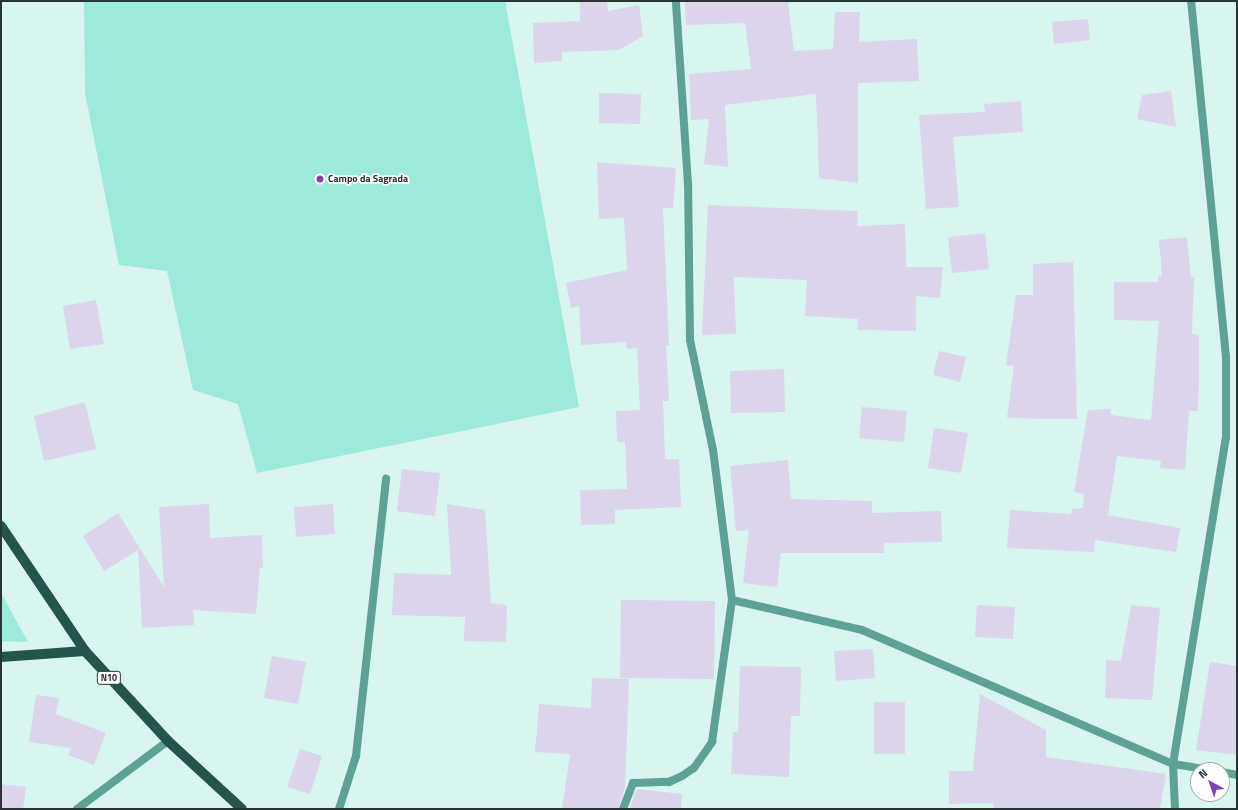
<!DOCTYPE html>
<style>
body{margin:0}
#map{position:relative;width:1238px;height:810px;overflow:hidden;background:#d9f5ef;font-family:"Titillium Web",sans-serif}
div>[style]{position:absolute}
.green>*{inset:0;background:#9deadb}
.building>*{inset:0;background:#ddd5eb}
.minor>*{height:8px;margin:-4px;padding:0 4px;transform-origin:4px;border-radius:4px;background:#5ea296}
.primary>*{height:10px;margin:-5px;padding:0 5px;transform-origin:5px;border-radius:5px;background:#24554d}
.dots>*{width:11px;height:11px;translate:-50% -50%;box-sizing:border-box;border:2px solid #fff;border-radius:50%}
span{translate:-50% -50%;white-space:nowrap;text-align:center;line-height:1.15;-webkit-text-stroke:3.5px #fff;paint-order:stroke}
.shield-label span{padding:1px 3px;background:#fff;border:1px solid;border-radius:3px;-webkit-text-stroke-width:0}
.shield-label{font-size:9px;color:#2a3533;font-weight:700}
.poi-label{font-size:10px;color:#2a3533;font-weight:700}
.left{translate:0 -50%;text-align:left}
.frame{position:absolute;inset:0;border:2px solid #2a3533;pointer-events:none}
.north{position:absolute;left:1190px;top:762px;width:40px;height:40px;box-sizing:border-box;background:#fff;border:1px solid #aaaead;border-radius:50%;rotate:320deg;font-size:11px;font-weight:700;line-height:16px;text-align:center;color:#2a3533}
.north::after{content:'';display:block;margin:auto;width:14px;height:18px;background:#7b41b7;clip-path:polygon(50% 0,100% 100%,50% 72%,0 100%)}
</style>
<div id="map">
<div class="green">
<div style="clip-path:polygon(84px 1px,505px 1px,579px 407px,257px 473px,238px 404px,193px 390px,167px 271px,119px 265px,85px 93px)"></div>
<div style="clip-path:polygon(1px 593px,28px 642px,1px 641px)"></div>
</div>
<div class="building">
<div style="clip-path:polygon(580px 1px,607px 1px,608px 11px,639px 5px,643px 36px,619px 50px,562px 52px,562px 61px,534px 63px,533px 23px,580px 21px)"></div>
<div style="clip-path:polygon(685px 1px,788px 1px,794px 51px,833px 49px,835px 12px,860px 12px,859px 42px,917px 39px,919px 81px,858px 83px,858px 183px,819px 178px,816px 94px,725px 105px,728px 167px,704px 164px,709px 119px,691px 120px,689px 74px,751px 69px,745px 23px,686px 25px)"></div>
<div style="clip-path:polygon(1088px 19px,1090px 40px,1054px 44px,1052px 22px)"></div>
<div style="clip-path:polygon(1171px 91px,1176px 127px,1137px 119px,1142px 95px)"></div>
<div style="clip-path:polygon(599px 93px,641px 94px,640px 124px,599px 123px)"></div>
<div style="clip-path:polygon(1021px 101px,1023px 132px,953px 137px,959px 207px,926px 209px,919px 115px,985px 112px,984px 104px)"></div>
<div style="clip-path:polygon(597px 162px,676px 168px,673px 208px,663px 208px,669px 345px,666px 345px,669px 401px,663px 401px,665px 459px,679px 459px,681px 507px,615px 510px,615px 524px,581px 525px,580px 490px,627px 489px,625px 442px,617px 442px,616px 411px,640px 410px,637px 348px,627px 349px,626px 342px,581px 345px,579px 306px,571px 308px,566px 283px,627px 270px,624px 218px,599px 219px)"></div>
<div style="clip-path:polygon(708px 205px,858px 211px,857px 226px,905px 224px,906px 267px,943px 267px,940px 298px,916px 296px,916px 331px,857px 330px,858px 319px,805px 316px,807px 280px,734px 277px,736px 334px,702px 335px)"></div>
<div style="clip-path:polygon(985px 233px,989px 269px,952px 273px,948px 237px)"></div>
<div style="clip-path:polygon(1187px 237px,1191px 277px,1194px 277px,1192px 334px,1199px 335px,1199px 381px,1198px 411px,1189px 411px,1185px 470px,1160px 468px,1161px 461px,1117px 456px,1108px 515px,1180px 528px,1176px 552px,1095px 540px,1094px 552px,1007px 548px,1010px 510px,1071px 514px,1072px 509px,1083px 508px,1084px 494px,1074px 492px,1088px 410px,1110px 409px,1111px 415px,1151px 420px,1159px 321px,1114px 320px,1114px 282px,1158px 282px,1158px 276px,1162px 276px,1159px 240px)"></div>
<div style="clip-path:polygon(1073px 262px,1077px 419px,1007px 418px,1014px 366px,1006px 365px,1016px 295px,1033px 295px,1033px 264px)"></div>
<div style="clip-path:polygon(96px 300px,104px 344px,70px 349px,63px 306px)"></div>
<div style="clip-path:polygon(939px 351px,966px 357px,960px 382px,933px 375px)"></div>
<div style="clip-path:polygon(784px 369px,785px 412px,731px 413px,730px 371px)"></div>
<div style="clip-path:polygon(85px 402px,96px 449px,44px 461px,34px 416px)"></div>
<div style="clip-path:polygon(862px 407px,907px 411px,904px 442px,859px 438px)"></div>
<div style="clip-path:polygon(934px 428px,968px 433px,961px 473px,928px 468px)"></div>
<div style="clip-path:polygon(788px 460px,791px 499px,872px 501px,872px 513px,941px 511px,942px 542px,884px 543px,884px 553px,781px 553px,777px 587px,743px 583px,749px 530px,736px 531px,730px 466px)"></div>
<div style="clip-path:polygon(402px 469px,440px 473px,435px 516px,397px 511px)"></div>
<div style="clip-path:polygon(209px 504px,210px 538px,262px 535px,263px 567px,260px 568px,256px 614px,193px 610px,194px 625px,142px 628px,138px 550px,104px 571px,83px 536px,118px 513px,164px 587px,159px 507px)"></div>
<div style="clip-path:polygon(333px 504px,335px 534px,296px 537px,294px 507px)"></div>
<div style="clip-path:polygon(447px 504px,485px 510px,491px 603px,507px 605px,506px 642px,464px 641px,465px 617px,392px 615px,394px 573px,451px 575px)"></div>
<div style="clip-path:polygon(621px 600px,715px 601px,714px 679px,620px 678px)"></div>
<div style="clip-path:polygon(977px 605px,1015px 607px,1013px 639px,975px 637px)"></div>
<div style="clip-path:polygon(1131px 605px,1160px 608px,1152px 700px,1105px 698px,1106px 660px,1121px 661px)"></div>
<div style="clip-path:polygon(873px 649px,875px 678px,836px 681px,834px 651px)"></div>
<div style="clip-path:polygon(272px 656px,306px 662px,298px 704px,264px 698px)"></div>
<div style="clip-path:polygon(1210px 662px,1237px 666px,1237px 755px,1196px 750px)"></div>
<div style="clip-path:polygon(740px 666px,801px 667px,800px 716px,791px 716px,789px 777px,731px 774px,733px 732px,738px 732px)"></div>
<div style="clip-path:polygon(592px 678px,629px 679px,625px 788px,618px 809px,562px 809px,570px 754px,535px 752px,539px 704px,591px 708px)"></div>
<div style="clip-path:polygon(980px 694px,1046px 730px,1046px 757px,1166px 774px,1160px 809px,994px 809px,993px 803px,949px 804px,949px 771px,973px 771px)"></div>
<div style="clip-path:polygon(36px 695px,59px 698px,56px 714px,106px 733px,94px 765px,68px 755px,71px 748px,29px 742px)"></div>
<div style="clip-path:polygon(874px 702px,905px 702px,905px 754px,874px 754px)"></div>
<div style="clip-path:polygon(300px 749px,322px 756px,310px 794px,287px 787px)"></div>
<div style="clip-path:polygon(1px 784px,26px 787px,23px 809px,1px 809px)"></div>
<div style="clip-path:polygon(637px 789px,682px 794px,681px 809px,629px 809px)"></div>
</div>
<div class="minor">
<div style="left:732px;top:600px;width:133px;rotate:13deg"></div>
<div style="left:862px;top:630px;width:339px;rotate:23.3deg"></div>
<div style="left:1173px;top:764px;width:36px;rotate:9deg"></div>
<div style="left:1222px;top:772px;width:15px;rotate:11deg"></div>
<div style="left:77px;top:809px;width:114px;rotate:-36.8deg"></div>
<div style="left:339px;top:809px;width:56px;rotate:-72.2deg"></div>
<div style="left:356px;top:756px;width:279px;rotate:-83.8deg"></div>
<div style="left:623px;top:809px;width:28px;rotate:-69deg"></div>
<div style="left:633px;top:783px;width:36px;rotate:-2deg"></div>
<div style="left:669px;top:782px;width:14px;rotate:-25deg"></div>
<div style="left:682px;top:776px;width:14px;rotate:-34deg"></div>
<div style="left:694px;top:768px;width:32px;rotate:-55deg"></div>
<div style="left:712px;top:742px;width:143px;rotate:-82deg"></div>
<div style="left:732px;top:600px;width:151px;rotate:-97.2deg"></div>
<div style="left:713px;top:450px;width:112px;rotate:-101.8deg"></div>
<div style="left:690px;top:340px;width:156px;rotate:-90.7deg"></div>
<div style="left:688px;top:184px;width:183px;rotate:-93.8deg"></div>
<div style="left:1175px;top:809px;width:45px;rotate:-92.5deg"></div>
<div style="left:1173px;top:764px;width:330px;rotate:-80.8deg"></div>
<div style="left:1226px;top:438px;width:81px;rotate:-90deg"></div>
<div style="left:1226px;top:357px;width:358px;rotate:-95.6deg"></div>
</div>
<div class="primary">
<div style="left:1px;top:526px;width:151px;rotate:56.1deg"></div>
<div style="left:85px;top:651px;width:122px;rotate:47.3deg"></div>
<div style="left:168px;top:741px;width:100px;rotate:42.6deg"></div>
<div style="left:1px;top:657px;width:84px;rotate:-4.1deg"></div>
</div>
<div class="dots">
<div style="left:320px;top:179px;background:#7b41b7"></div>
</div>
<div class="shield-label">
<span style="left:109px;top:678px">N10</span>
</div>
<div class="poi-label">
<span class="left" style="left:328px;top:179px">Campo da Sagrada</span>
</div>
<div class="frame"></div>
<div class="north">N</div>
</div>
